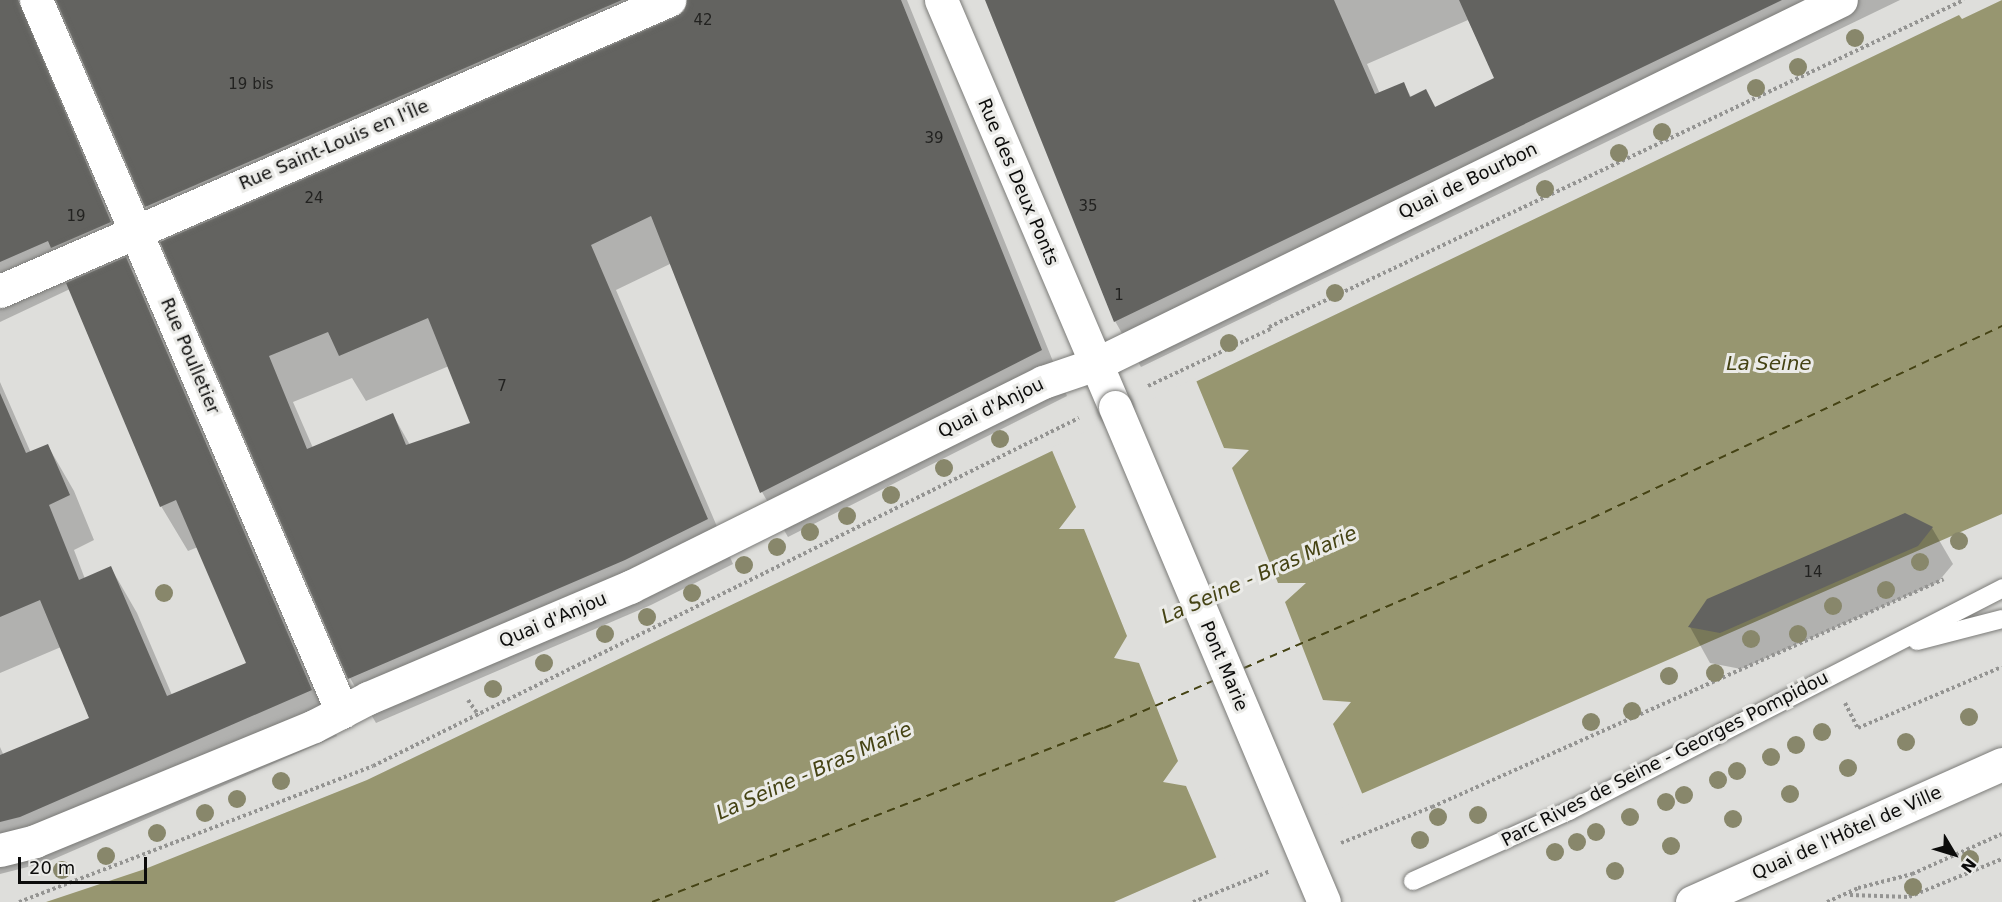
<!DOCTYPE html>
<meta charset="utf-8">
<style>
body{margin:0}
#map{position:relative;width:2002px;height:902px;overflow:hidden;background:#dededb;font-family:"DejaVu Sans",sans-serif}
div>[style]{position:absolute}
.water>*{inset:0;background:#979670}
.pier>*{inset:0;background:#dededb}
.shadow>*{inset:0;background:#0003}
.ferry>*{height:1.5px;margin-top:-0.75px;transform-origin:0;background:repeating-linear-gradient(90deg,#454314 0 8px,transparent 0 14px)}
.building>*{inset:0;background:#636360}
.path>*{height:4px;margin-top:-2px;transform-origin:0;background:repeating-linear-gradient(90deg,#949492 0 3px,transparent 0 6px)}
.roads{filter:drop-shadow(0 0 2px #7b7b78) drop-shadow(0 0 2px #7b7b78)}
.lane>*{height:18px;margin:-9px;padding:0 9px;transform-origin:9px;border-radius:9px;background:#fff}
.street>*{height:33px;margin:-16.5px;padding:0 16.5px;transform-origin:16.5px;border-radius:16.5px;background:#fff}
.secondary>*{height:33px;margin:-16.5px;padding:0 16.5px;transform-origin:16.5px;border-radius:16.5px;background:#fff}
.primary>*{height:33px;margin:-16.5px;padding:0 16.5px;transform-origin:16.5px;border-radius:16.5px;background:#fff}
.bridges{filter:drop-shadow(0 0 2px #7b7b78) drop-shadow(0 0 2px #7b7b78)}
.secondary-bridge>*{height:33px;margin:-16.5px;padding:0 16.5px;transform-origin:16.5px;border-radius:16.5px;background:#fff}
.trees>*{width:18px;height:18px;margin:-9px;border-radius:50%;background:#88876b}
span{translate:-50% -50%;white-space:nowrap;text-align:center;line-height:1.15;-webkit-text-stroke:6px #ebebe8;paint-order:stroke}
.number-label{font-size:15px;color:#222220}
.number-label span{-webkit-text-stroke-width:0}
.street-label{font-size:18px;color:#0c0c0b}
.water-label{font-size:20px;color:#454314;font-style:italic}
.north{position:absolute;left:1924px;top:824px;width:60px;height:60px;-webkit-text-stroke:4px #ebebe8;paint-order:stroke;rotate:128deg;font-size:16px;font-weight:700;line-height:24px;text-align:center;color:#0c0c0b}
.north::after{content:'';display:block;margin:auto;width:21px;height:27px;background:#0c0c0b;clip-path:polygon(50% 0,100% 100%,50% 72%,0 100%)}
.scale{position:absolute;left:18px;top:857px;width:129px;height:27px;box-sizing:border-box;border:3px solid #0c0c0b;border-top:0;padding-left:8px;font-size:18px;line-height:21px;white-space:nowrap;color:#0c0c0b;-webkit-text-stroke:4px #ebebe8;paint-order:stroke}
</style>
<div id="map">
<div class="water">
<div style="clip-path:polygon(2002px 0,2002px 514px,1114px 902px,46px 902px,145px 869px,367px 780px,1959px 15px,1962px 19px)"></div>
</div>
<div class="pier">
<div style="clip-path:polygon(1195px 378px,1224px 448px,1249px 450px,1232px 468px,1278px 583px,1306px 583px,1285px 602px,1323px 700px,1351px 702px,1333px 724px,1364px 798px,1218px 861px,1186px 786px,1163px 782px,1178px 761px,1139px 663px,1114px 658px,1127px 636px,1084px 529px,1059px 529px,1076px 507px,1051px 448px)"></div>
</div>
<div class="shadow">
<div style="clip-path:polygon(evenodd,0 0,907px 0,1067px 396px,788px 537px,762px 492px,672px 263px,616px 290px,733px 564px,651px 605px,376px 723px,350px 678px,166px 241px,147px 207px,71px 29px,56px 27px,136px 268px,132px 270px,151px 304px,337px 736px,47px 862px,0 874px,0 747px,4px 756px,91px 719px,61px 647px,0 673px,0 382px,31px 453px,48px 446px,74px 491px,94px 540px,74px 550px,85px 579px,111px 568px,137px 613px,172px 695px,248px 664px,198px 547px,188px 551px,161px 506px,70px 289px,0 322px,0 0,449px 366px,472px 424px,410px 445px,393px 415px,313px 448px,293px 402px,352px 378px,366px 401px,449px 366px)"></div>
<div style="clip-path:polygon(evenodd,987px 0,1900px 0,1141px 367px,1115px 321px,987px 0,1468px 20px,1496px 79px,1436px 108px,1426px 91px,1411px 97px,1404px 84px,1380px 94px,1367px 64px,1468px 20px)"></div>
<div style="clip-path:polygon(1932px 528px,1953px 564px,1938px 582px,1741px 669px,1710px 663px,1690px 627px,1708px 600px)"></div>
</div>
<div class="ferry">
<div style="left:1244px;top:668px;width:379px;rotate:-23.3deg"></div>
<div style="left:1592px;top:518px;width:453px;rotate:-25.1deg"></div>
<div style="left:652px;top:902px;width:484px;rotate:-21.1deg"></div>
<div style="left:1104px;top:728px;width:121px;rotate:-23.4deg"></div>
</div>
<div class="building">
<div style="clip-path:polygon(0 0,18px 0,111px 222px,51px 248px,48px 241px,0 262px)"></div>
<div style="clip-path:polygon(56px 0,622px 0,145px 207px)"></div>
<div style="clip-path:polygon(evenodd,687px 0,901px 0,1042px 350px,760px 493px,651px 216px,591px 245px,708px 519px,625px 560px,348px 679px,160px 242px,676px 17px,684px 11px,687px 0,428px 318px,470px 423px,406px 445px,393px 413px,307px 449px,269px 356px,328px 332px,339px 356px,428px 318px)"></div>
<div style="clip-path:polygon(985px 0,1334px 0,1375px 94px,1404px 82px,1410px 97px,1426px 89px,1435px 107px,1494px 78px,1459px 0,1782px 0,1114px 322px)"></div>
<div style="clip-path:polygon(126px 257px,312px 690px,20px 817px,0 822px,0 755px,89px 718px,40px 600px,0 617px,0 393px,26px 453px,48px 444px,70px 495px,49px 505px,79px 580px,111px 566px,167px 696px,246px 663px,176px 500px,160px 507px,66px 283px)"></div>
<div style="clip-path:polygon(1905px 513px,1933px 527px,1918px 546px,1720px 633px,1688px 627px,1707px 599px)"></div>
</div>
<div class="path">
<div style="left:1269px;top:327px;width:768px;rotate:-25.2deg"></div>
<div style="left:1148px;top:386px;width:135px;rotate:-25deg"></div>
<div style="left:468px;top:700px;width:19px;rotate:55deg"></div>
<div style="left:1845px;top:703px;width:28px;rotate:63deg"></div>
<div style="left:1858px;top:728px;width:156px;rotate:-23deg"></div>
<div style="left:1341px;top:843px;width:98px;rotate:-21.6deg"></div>
<div style="left:1432px;top:807px;width:560px;rotate:-24deg"></div>
<div style="left:1850px;top:895px;width:59px;rotate:1.9deg"></div>
<div style="left:1909px;top:897px;width:100px;rotate:-22.2deg"></div>
<div style="left:19px;top:902px;width:379px;rotate:-21deg"></div>
<div style="left:373px;top:766px;width:787px;rotate:-26.24deg"></div>
<div style="left:1193px;top:902px;width:83px;rotate:-21.9deg"></div>
<div style="left:1827px;top:902px;width:34px;rotate:-24deg"></div>
<div style="left:1858px;top:888px;width:56px;rotate:-14.5deg"></div>
<div style="left:1912px;top:874px;width:98px;rotate:-24deg"></div>
</div>
<div class="roads">
<div class="lane">
<div style="left:1917px;top:641px;width:88px;rotate:-14.5deg"></div>
<div style="left:1413px;top:881px;width:171px;rotate:-24.2deg"></div>
<div style="left:1569px;top:811px;width:487px;rotate:-27.2deg"></div>
</div>
<div class="street">
<div style="left:36px;top:0;width:775px;rotate:66.74deg"></div>
<div style="left:0;top:291px;width:730px;rotate:-23.51deg"></div>
<div style="left:0;top:850px;width:36px;rotate:-14deg"></div>
<div style="left:35px;top:841px;width:302px;rotate:-22.4deg"></div>
<div style="left:314px;top:726px;width:61px;rotate:-27.4deg"></div>
<div style="left:368px;top:698px;width:285px;rotate:-23deg"></div>
<div style="left:630px;top:587px;width:461px;rotate:-26.4deg"></div>
<div style="left:1043px;top:382px;width:56px;rotate:-18.8deg"></div>
<div style="left:1096px;top:364px;width:829px;rotate:-26.04deg"></div>
</div>
<div class="secondary">
<div style="left:941px;top:0;width:443px;rotate:66.9deg"></div>
</div>
<div class="primary">
<div style="left:1692px;top:902px;width:339px;rotate:-24deg"></div>
</div>
</div>
<div class="bridges">
<div class="secondary-bridge">
<div style="left:1115px;top:407px;width:537px;rotate:67.11deg"></div>
</div>
</div>
<div class="trees">
<div style="left:1855px;top:38px"></div>
<div style="left:1798px;top:67px"></div>
<div style="left:1756px;top:88px"></div>
<div style="left:1662px;top:132px"></div>
<div style="left:1619px;top:153px"></div>
<div style="left:1545px;top:189px"></div>
<div style="left:1335px;top:293px"></div>
<div style="left:1229px;top:343px"></div>
<div style="left:1000px;top:439px"></div>
<div style="left:944px;top:468px"></div>
<div style="left:891px;top:495px"></div>
<div style="left:847px;top:516px"></div>
<div style="left:810px;top:532px"></div>
<div style="left:1959px;top:541px"></div>
<div style="left:777px;top:547px"></div>
<div style="left:1920px;top:562px"></div>
<div style="left:744px;top:565px"></div>
<div style="left:1886px;top:590px"></div>
<div style="left:164px;top:593px"></div>
<div style="left:692px;top:593px"></div>
<div style="left:1833px;top:606px"></div>
<div style="left:647px;top:617px"></div>
<div style="left:605px;top:634px"></div>
<div style="left:1798px;top:634px"></div>
<div style="left:1751px;top:639px"></div>
<div style="left:544px;top:663px"></div>
<div style="left:1715px;top:673px"></div>
<div style="left:1669px;top:676px"></div>
<div style="left:493px;top:689px"></div>
<div style="left:1632px;top:711px"></div>
<div style="left:1969px;top:717px"></div>
<div style="left:1591px;top:722px"></div>
<div style="left:1822px;top:732px"></div>
<div style="left:1906px;top:742px"></div>
<div style="left:1796px;top:745px"></div>
<div style="left:1771px;top:757px"></div>
<div style="left:1848px;top:768px"></div>
<div style="left:1737px;top:771px"></div>
<div style="left:1718px;top:780px"></div>
<div style="left:281px;top:781px"></div>
<div style="left:1790px;top:794px"></div>
<div style="left:1684px;top:795px"></div>
<div style="left:237px;top:799px"></div>
<div style="left:1666px;top:802px"></div>
<div style="left:205px;top:813px"></div>
<div style="left:1478px;top:815px"></div>
<div style="left:1438px;top:817px"></div>
<div style="left:1630px;top:817px"></div>
<div style="left:1733px;top:819px"></div>
<div style="left:1596px;top:832px"></div>
<div style="left:157px;top:833px"></div>
<div style="left:1420px;top:840px"></div>
<div style="left:1577px;top:842px"></div>
<div style="left:1671px;top:846px"></div>
<div style="left:1555px;top:852px"></div>
<div style="left:106px;top:856px"></div>
<div style="left:1970px;top:859px"></div>
<div style="left:62px;top:870px"></div>
<div style="left:1615px;top:871px"></div>
<div style="left:1913px;top:887px"></div>
</div>
<div class="number-label">
<span style="left:703px;top:21px">42</span>
<span style="left:251px;top:85px">19 bis</span>
<span style="left:934px;top:139px">39</span>
<span style="left:314px;top:199px">24</span>
<span style="left:1088px;top:207px">35</span>
<span style="left:76px;top:217px">19</span>
<span style="left:1119px;top:296px">1</span>
<span style="left:502px;top:387px">7</span>
<span style="left:1813px;top:573px">14</span>
</div>
<div class="street-label">
<span style="left:334px;top:145px;rotate:-23deg">Rue Saint-Louis en l'Île</span>
<span style="left:1468px;top:181px;rotate:-26deg">Quai de Bourbon</span>
<span style="left:1018px;top:182px;rotate:67deg">Rue des Deux Ponts</span>
<span style="left:190px;top:356px;rotate:67deg">Rue Poulletier</span>
<span style="left:991px;top:408px;rotate:-26deg">Quai d'Anjou</span>
<span style="left:553px;top:620px;rotate:-23deg">Quai d'Anjou</span>
<span style="left:1224px;top:666px;rotate:67deg">Pont Marie</span>
<span style="left:1665px;top:759px;rotate:-27deg">Parc Rives de Seine - Georges Pompidou</span>
<span style="left:1847px;top:833px;rotate:-24deg">Quai de l'Hôtel de Ville</span>
</div>
<div class="water-label">
<span style="left:1769px;top:363px">La Seine</span>
<span style="left:1259px;top:575px;rotate:-24deg">La Seine - Bras Marie</span>
<span style="left:814px;top:771px;rotate:-24deg">La Seine - Bras Marie</span>
</div>
<div class="north">N</div>
<div class="scale">20 m</div>
</div>
